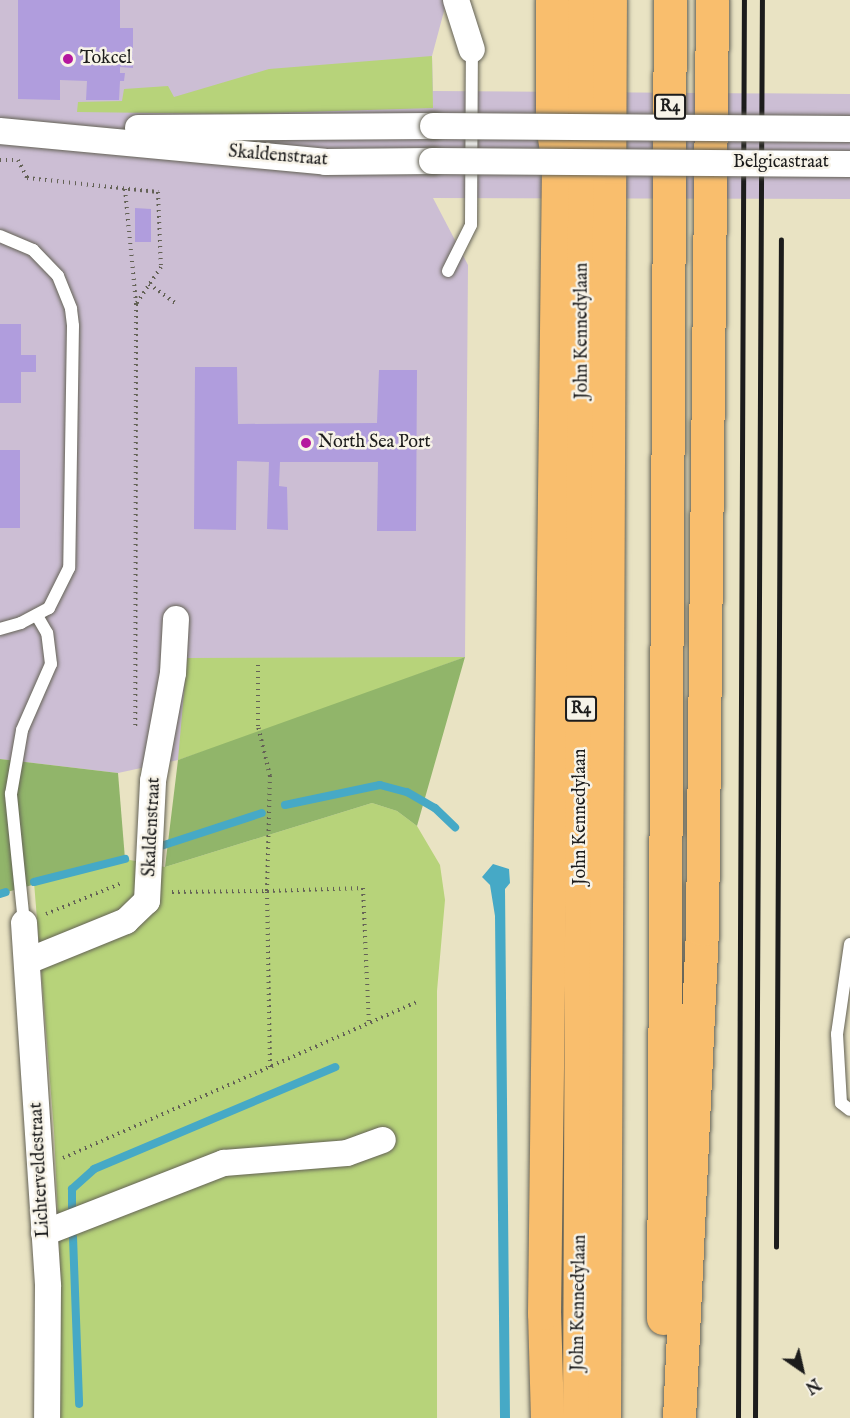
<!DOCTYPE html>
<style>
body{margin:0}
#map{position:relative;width:850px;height:1418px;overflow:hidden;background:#e9e3c3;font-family:"IM FELL English",serif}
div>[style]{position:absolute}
.industrial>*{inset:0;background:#ccbed4}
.green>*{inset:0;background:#b7d37a}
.forest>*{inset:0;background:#91b56a}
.water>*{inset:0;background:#46a9c6}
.stream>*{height:8px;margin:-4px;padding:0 4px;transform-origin:4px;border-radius:4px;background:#46a9c6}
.building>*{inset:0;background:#b09ddd}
.path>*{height:4px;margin-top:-2px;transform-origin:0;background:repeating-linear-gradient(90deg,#646256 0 1.5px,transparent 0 6px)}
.roads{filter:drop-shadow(0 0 2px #646256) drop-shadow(0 0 2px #646256)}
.lane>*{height:12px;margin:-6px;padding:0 6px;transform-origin:6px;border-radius:6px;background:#fff}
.street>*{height:26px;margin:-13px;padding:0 13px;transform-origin:13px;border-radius:13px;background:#fff}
.highway>*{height:33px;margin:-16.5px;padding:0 16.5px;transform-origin:16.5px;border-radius:16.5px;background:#f9be6d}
.rail>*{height:4.5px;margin:-2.25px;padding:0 2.25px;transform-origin:2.25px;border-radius:2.25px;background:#1c1c1c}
.bridges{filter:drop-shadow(0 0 2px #646256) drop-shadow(0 0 2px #646256)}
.street-bridge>*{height:26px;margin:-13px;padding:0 13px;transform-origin:13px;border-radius:13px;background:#fff}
.dots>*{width:16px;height:16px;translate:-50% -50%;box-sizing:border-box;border:3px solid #f7f3e8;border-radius:50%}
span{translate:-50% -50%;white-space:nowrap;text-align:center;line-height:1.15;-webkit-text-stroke:5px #f7f3e8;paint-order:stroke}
.shield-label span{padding:2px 4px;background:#f7f3e8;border:2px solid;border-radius:4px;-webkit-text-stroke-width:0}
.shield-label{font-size:16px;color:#1c1c1c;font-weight:700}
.poi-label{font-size:18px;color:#1c1c1c}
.left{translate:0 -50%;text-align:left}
.street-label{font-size:18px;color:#1c1c1c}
.north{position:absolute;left:772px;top:1340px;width:60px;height:60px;-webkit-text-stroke:4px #f7f3e8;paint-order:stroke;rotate:146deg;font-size:16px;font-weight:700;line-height:24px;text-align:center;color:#1c1c1c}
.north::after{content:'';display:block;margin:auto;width:21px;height:27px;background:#1c1c1c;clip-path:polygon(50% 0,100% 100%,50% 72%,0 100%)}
</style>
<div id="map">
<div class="industrial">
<div style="clip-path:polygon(0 0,447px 0,432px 56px,433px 91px,850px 94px,850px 199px,433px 198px,468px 265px,465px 657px,279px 726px,178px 760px,118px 773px,0 759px)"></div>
</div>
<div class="green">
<div style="clip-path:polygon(432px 56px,433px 108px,235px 114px,77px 112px,78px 102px,122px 101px,124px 89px,168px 86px,174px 97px,269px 69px)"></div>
<div style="clip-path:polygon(465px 657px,279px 726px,178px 760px,187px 658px)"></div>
<div style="clip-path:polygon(372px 803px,397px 811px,417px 826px,440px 865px,445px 900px,437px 991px,437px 1418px,60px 1418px,61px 1286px,54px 1131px,34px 882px,125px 859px,165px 867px)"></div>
</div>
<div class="forest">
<div style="clip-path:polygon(465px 657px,417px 826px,397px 811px,372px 803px,165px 867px,178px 760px)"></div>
<div style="clip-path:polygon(0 759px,118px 773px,125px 859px,0 894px)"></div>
</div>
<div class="water">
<div style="clip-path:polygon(493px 864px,509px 869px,510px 883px,505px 889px,510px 1418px,500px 1418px,495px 916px,490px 885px,482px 877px)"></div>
</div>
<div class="stream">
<div style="left:285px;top:805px;width:97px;rotate:-11.9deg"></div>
<div style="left:380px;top:785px;width:28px;rotate:15deg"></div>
<div style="left:407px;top:792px;width:32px;rotate:30deg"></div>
<div style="left:435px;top:808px;width:28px;rotate:44deg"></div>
<div style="left:161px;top:846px;width:106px;rotate:-18.1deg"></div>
<div style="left:34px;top:882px;width:94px;rotate:-14.2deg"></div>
<div style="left:0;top:894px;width:6px;rotate:-18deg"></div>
<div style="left:72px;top:1210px;width:21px;rotate:-90deg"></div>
<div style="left:72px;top:1189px;width:30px;rotate:-42deg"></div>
<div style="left:94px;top:1169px;width:262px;rotate:-22.9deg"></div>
<div style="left:73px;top:1237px;width:167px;rotate:87.9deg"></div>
</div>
<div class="building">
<div style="clip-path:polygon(18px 0,120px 0,120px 28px,133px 28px,133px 68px,120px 67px,120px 73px,125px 73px,124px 81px,120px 81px,119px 100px,86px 100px,87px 81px,60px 80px,60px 100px,18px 99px)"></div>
<div style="clip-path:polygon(135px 208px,151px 209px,151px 242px,135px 242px)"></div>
<div style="clip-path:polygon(0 324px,21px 324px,21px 355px,36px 355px,36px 372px,21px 372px,21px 403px,0 403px)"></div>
<div style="clip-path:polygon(195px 367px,237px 367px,238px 424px,377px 423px,379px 370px,417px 370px,416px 531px,377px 531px,378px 462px,280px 462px,279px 486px,287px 487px,288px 530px,267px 529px,269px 462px,237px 461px,236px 530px,194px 529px)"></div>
<div style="clip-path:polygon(0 450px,20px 450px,20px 528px,0 528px)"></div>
</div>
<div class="path">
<div style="left:0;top:160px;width:17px"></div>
<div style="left:18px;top:160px;width:20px;rotate:63deg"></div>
<div style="left:27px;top:178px;width:132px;rotate:6.1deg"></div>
<div style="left:158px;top:192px;width:75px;rotate:87.7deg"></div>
<div style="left:161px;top:267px;width:45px;rotate:124deg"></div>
<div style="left:136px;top:304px;width:422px;rotate:90.1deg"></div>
<div style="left:125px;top:189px;width:116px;rotate:84.5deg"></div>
<div style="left:149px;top:284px;width:34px;rotate:36deg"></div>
<div style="left:172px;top:892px;width:95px;rotate:-0.6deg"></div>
<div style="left:267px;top:891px;width:115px;rotate:-88.5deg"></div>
<div style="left:270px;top:776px;width:51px;rotate:-103.5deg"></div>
<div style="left:258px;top:726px;width:66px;rotate:-90deg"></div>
<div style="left:46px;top:914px;width:82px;rotate:-22.2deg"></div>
<div style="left:270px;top:1067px;width:176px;rotate:-91deg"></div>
<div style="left:267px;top:891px;width:96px;rotate:-1.8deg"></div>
<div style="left:363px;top:888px;width:136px;rotate:87.5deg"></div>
<div style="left:63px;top:1158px;width:389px;rotate:-23.8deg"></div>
</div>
<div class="roads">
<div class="lane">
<div style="left:0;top:236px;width:36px;rotate:23deg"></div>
<div style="left:33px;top:250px;width:36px;rotate:46deg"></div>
<div style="left:58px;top:276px;width:35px;rotate:68deg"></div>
<div style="left:71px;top:309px;width:17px;rotate:83deg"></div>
<div style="left:73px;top:326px;width:242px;rotate:90.9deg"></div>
<div style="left:69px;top:568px;width:45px;rotate:116.6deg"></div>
<div style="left:49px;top:608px;width:32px;rotate:152deg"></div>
<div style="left:21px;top:623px;width:22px;rotate:164deg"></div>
<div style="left:448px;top:271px;width:51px;rotate:-63.4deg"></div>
<div style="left:471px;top:225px;width:175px;rotate:-89.7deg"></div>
<div style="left:24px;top:923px;width:130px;rotate:-95.8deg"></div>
<div style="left:11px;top:794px;width:65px;rotate:-80.2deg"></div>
<div style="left:22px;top:730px;width:72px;rotate:-66.3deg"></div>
<div style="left:51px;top:664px;width:31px;rotate:-97deg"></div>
<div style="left:47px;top:633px;width:20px;rotate:-120deg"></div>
<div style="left:850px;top:944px;width:91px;rotate:98.2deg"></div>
<div style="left:837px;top:1034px;width:69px;rotate:86.7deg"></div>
<div style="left:841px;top:1103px;width:11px;rotate:38deg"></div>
</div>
<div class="street">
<div style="left:456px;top:0;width:52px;rotate:72.3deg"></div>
<div style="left:138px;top:128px;width:295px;rotate:-0.4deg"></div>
<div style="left:0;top:131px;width:326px;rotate:5.4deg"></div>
<div style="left:325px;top:162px;width:107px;rotate:-0.5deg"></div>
<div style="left:24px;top:923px;width:364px;rotate:86.2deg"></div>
<div style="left:48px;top:1286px;width:132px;rotate:90.4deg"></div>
<div style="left:28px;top:961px;width:106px;rotate:-22.2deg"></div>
<div style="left:126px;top:921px;width:29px;rotate:-44deg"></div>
<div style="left:147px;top:901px;width:120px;rotate:-87.1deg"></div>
<div style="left:153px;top:781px;width:110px;rotate:-79.5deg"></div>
<div style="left:173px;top:673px;width:54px;rotate:-86.8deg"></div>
<div style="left:44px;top:1233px;width:193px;rotate:-21.3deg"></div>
<div style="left:224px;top:1163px;width:123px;rotate:-4.6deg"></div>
<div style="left:347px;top:1153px;width:38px;rotate:-20deg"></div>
</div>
<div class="highway">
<div style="left:663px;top:1318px;width:1318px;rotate:-89.7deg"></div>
<div style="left:547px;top:1418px;width:105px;rotate:-91.6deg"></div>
<div style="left:544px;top:1313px;width:1150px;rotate:-89.3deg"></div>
<div style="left:558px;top:163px;width:36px;rotate:-99deg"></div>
<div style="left:552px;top:127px;width:127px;rotate:-90deg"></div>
<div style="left:579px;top:1418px;width:1418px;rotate:-89.76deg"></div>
<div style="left:604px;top:1418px;width:1418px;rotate:-89.76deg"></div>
<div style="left:679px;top:1418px;width:490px;rotate:-87.3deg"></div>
<div style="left:702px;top:929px;width:929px;rotate:-89.38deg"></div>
</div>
</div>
<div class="rail">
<div style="left:776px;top:1247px;width:1007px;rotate:-89.72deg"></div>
<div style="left:738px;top:1418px;width:1418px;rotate:-89.76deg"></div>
<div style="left:755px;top:1418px;width:1418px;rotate:-89.72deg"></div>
</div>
<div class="bridges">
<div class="street-bridge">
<div style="left:433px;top:126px;width:417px;rotate:0.4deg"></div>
<div style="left:432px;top:161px;width:418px;rotate:0.4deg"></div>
</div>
</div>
<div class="dots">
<div style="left:68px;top:59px;background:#b5179e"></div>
<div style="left:306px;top:443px;background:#b5179e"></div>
</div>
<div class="shield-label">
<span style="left:670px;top:107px">R4</span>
<span style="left:581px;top:709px">R4</span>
</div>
<div class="poi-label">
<span class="left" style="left:80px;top:59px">Tokcel</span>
<span class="left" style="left:318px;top:443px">North Sea Port</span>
</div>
<div class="street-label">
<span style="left:278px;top:157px;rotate:5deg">Skaldenstraat</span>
<span style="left:781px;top:163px">Belgicastraat</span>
<span style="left:583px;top:331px;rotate:-90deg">John Kennedylaan</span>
<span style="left:581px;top:817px;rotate:-90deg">John Kennedylaan</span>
<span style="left:153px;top:827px;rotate:-87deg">Skaldenstraat</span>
<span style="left:41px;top:1170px;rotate:-93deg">Lichterveldestraat</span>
<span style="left:580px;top:1303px;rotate:-89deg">John Kennedylaan</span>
</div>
<div class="north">N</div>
</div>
